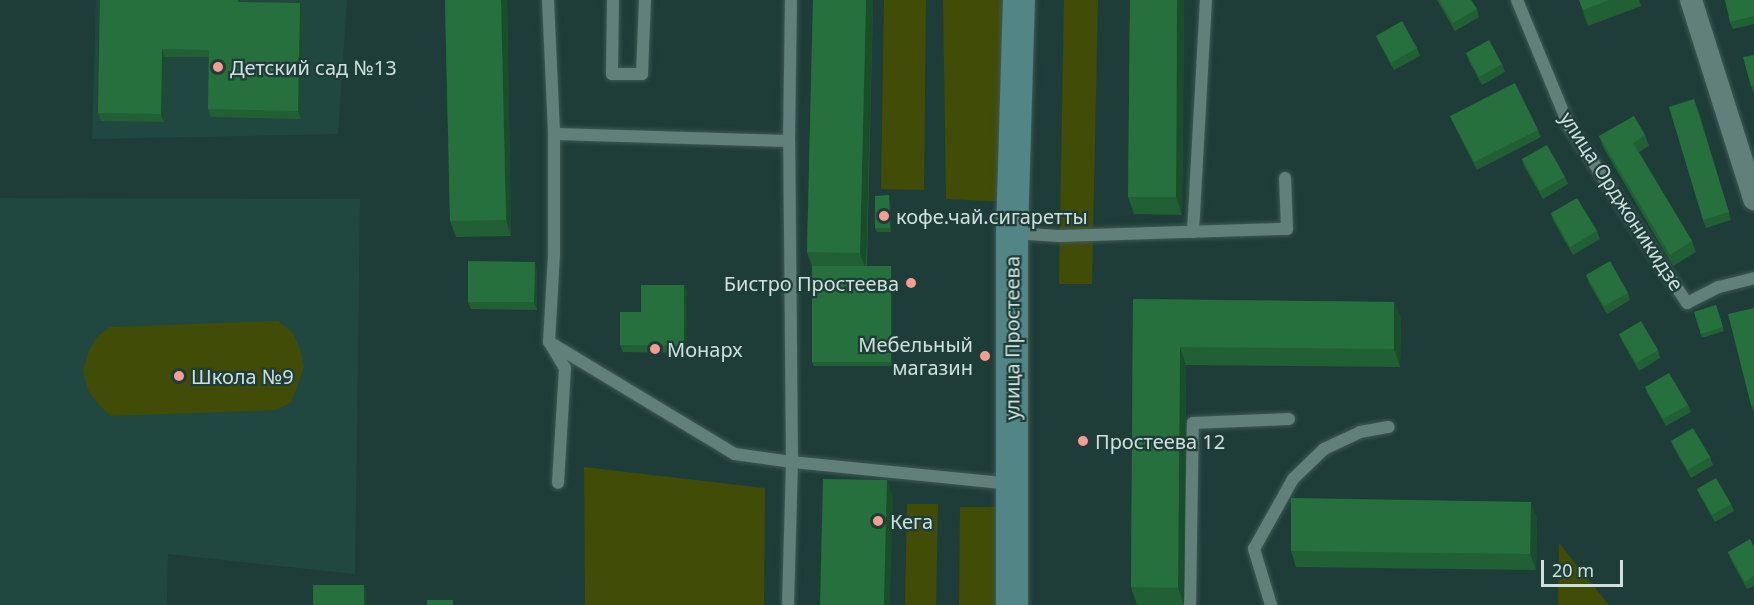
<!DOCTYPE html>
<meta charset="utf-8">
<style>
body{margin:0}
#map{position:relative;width:1754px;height:605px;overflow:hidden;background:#1f3d38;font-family:"Noto Sans",sans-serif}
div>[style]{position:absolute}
.built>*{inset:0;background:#204841}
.green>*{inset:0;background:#414c07}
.roads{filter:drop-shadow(0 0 2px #3e5955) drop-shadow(0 0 2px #3e5955)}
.lane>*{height:12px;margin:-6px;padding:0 6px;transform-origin:6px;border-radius:6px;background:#608079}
.street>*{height:22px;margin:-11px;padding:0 11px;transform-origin:11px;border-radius:11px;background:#608079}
.secondary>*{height:32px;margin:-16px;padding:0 16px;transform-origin:16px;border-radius:16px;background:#528585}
.wall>*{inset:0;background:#206034}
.shaded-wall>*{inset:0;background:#1a4e2a}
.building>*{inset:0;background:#25703c}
.dots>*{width:16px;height:16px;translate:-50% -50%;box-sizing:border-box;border:3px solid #1f3d38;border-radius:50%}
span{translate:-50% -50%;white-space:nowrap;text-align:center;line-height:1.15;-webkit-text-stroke:4.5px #1f3d38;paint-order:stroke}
.poi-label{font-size:20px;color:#cfe0dc}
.left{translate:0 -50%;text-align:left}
.right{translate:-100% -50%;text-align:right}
.street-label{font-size:20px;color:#cfe0dc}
.scale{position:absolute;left:1541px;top:560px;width:82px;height:27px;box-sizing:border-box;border:3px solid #cfe0dc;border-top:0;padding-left:8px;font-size:18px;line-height:21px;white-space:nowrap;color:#cfe0dc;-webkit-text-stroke:4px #1f3d38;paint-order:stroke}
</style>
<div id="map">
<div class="built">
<div style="clip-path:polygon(96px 0,347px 0,338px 134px,92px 139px)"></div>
<div style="clip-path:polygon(0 198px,360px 199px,355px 574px,168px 554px,167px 605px,0 605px)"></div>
</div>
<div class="green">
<div style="clip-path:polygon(884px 0,926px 0,924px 190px,881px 189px)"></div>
<div style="clip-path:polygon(943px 0,1010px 0,1011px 202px,946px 199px)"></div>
<div style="clip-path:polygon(1064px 0,1098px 0,1092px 284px,1059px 284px)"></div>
<div style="clip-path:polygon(278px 321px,293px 333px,300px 349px,304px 367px,291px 403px,275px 410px,111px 416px,98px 404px,88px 390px,83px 371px,88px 353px,97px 337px,110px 327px)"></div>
<div style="clip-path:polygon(584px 467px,765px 488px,764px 605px,585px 605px)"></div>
<div style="clip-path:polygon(907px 504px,938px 504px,936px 605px,905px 605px)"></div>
<div style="clip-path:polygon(960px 507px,997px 507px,998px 605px,959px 605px)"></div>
<div style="clip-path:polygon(1559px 543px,1609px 605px,1558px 605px)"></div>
</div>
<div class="roads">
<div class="lane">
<div style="left:548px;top:0;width:134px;rotate:87.4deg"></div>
<div style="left:554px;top:134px;width:121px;rotate:90deg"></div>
<div style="left:554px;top:255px;width:87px;rotate:93.3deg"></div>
<div style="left:549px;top:342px;width:217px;rotate:31.1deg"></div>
<div style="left:735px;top:454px;width:58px;rotate:8deg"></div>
<div style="left:792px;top:462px;width:321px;rotate:-90.5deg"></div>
<div style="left:789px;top:141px;width:141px;rotate:-89.2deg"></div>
<div style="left:613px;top:0;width:74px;rotate:90.8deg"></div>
<div style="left:612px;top:74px;width:30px"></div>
<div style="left:642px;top:74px;width:74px;rotate:-87.7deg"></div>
<div style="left:1517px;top:0;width:136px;rotate:67.6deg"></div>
<div style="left:1569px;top:126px;width:213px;rotate:56.3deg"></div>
<div style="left:1687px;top:303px;width:36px;rotate:-27deg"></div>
<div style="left:1719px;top:287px;width:36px;rotate:-14deg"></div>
<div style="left:554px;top:134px;width:235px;rotate:1.7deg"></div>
<div style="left:1193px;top:232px;width:232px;rotate:-86.8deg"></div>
<div style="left:1013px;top:233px;width:46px;rotate:3.7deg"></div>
<div style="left:1059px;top:236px;width:228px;rotate:-1.8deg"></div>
<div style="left:1287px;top:229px;width:51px;rotate:-92.2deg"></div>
<div style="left:551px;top:345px;width:27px;rotate:59deg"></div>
<div style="left:565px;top:368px;width:115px;rotate:93.5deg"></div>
<div style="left:788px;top:605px;width:143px;rotate:-88.4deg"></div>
<div style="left:792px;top:462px;width:220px;rotate:5.7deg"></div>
<div style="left:1190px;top:605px;width:182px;rotate:-89.1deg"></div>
<div style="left:1193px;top:423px;width:96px;rotate:-2.4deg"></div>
<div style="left:1271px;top:605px;width:59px;rotate:-106.9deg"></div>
<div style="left:1254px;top:549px;width:80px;rotate:-60.9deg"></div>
<div style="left:1293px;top:479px;width:43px;rotate:-44.1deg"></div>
<div style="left:1324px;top:449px;width:40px;rotate:-25deg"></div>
<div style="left:1360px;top:432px;width:29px;rotate:-10deg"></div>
</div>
<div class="street">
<div style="left:1691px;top:0;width:209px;rotate:72.4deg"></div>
</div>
<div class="secondary">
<div style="left:1012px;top:605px;width:372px;rotate:-90deg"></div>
<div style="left:1012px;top:233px;width:233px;rotate:-88.3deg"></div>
</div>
</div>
<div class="wall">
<div style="clip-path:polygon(100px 0,241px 2px,303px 11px,301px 119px,211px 117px,208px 109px,209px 57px,165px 57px,164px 122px,101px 121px,98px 113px)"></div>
<div style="clip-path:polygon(445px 0,507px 0,511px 236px,456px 237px,450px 221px)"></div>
<div style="clip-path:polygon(813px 0,873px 0,867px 266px,892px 270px,892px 366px,814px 366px,812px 362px,812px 266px,807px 252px)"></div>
<div style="clip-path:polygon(1130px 0,1184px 0,1182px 215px,1134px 214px,1128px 197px)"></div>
<div style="clip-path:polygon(1437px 0,1471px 0,1477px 9px,1479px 17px,1455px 31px)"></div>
<div style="clip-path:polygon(1579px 0,1639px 0,1641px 6px,1588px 26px)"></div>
<div style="clip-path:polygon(1754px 0,1754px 24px,1733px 29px,1730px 22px)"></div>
<div style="clip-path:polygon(1376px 36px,1417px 48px,1420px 56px,1394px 70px,1379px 43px)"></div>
<div style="clip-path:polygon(1466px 53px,1502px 64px,1505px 72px,1482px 85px,1469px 61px)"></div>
<div style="clip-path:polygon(1754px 55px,1754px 94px,1751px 86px)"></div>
<div style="clip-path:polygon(1697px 106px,1731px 220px,1706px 228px,1703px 220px)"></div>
<div style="clip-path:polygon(1450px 116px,1538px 130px,1541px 137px,1477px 170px,1453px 123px)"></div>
<div style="clip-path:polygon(1645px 135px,1649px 146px,1639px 152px,1692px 241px,1696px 252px,1673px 266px,1603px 147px,1599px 136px)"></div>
<div style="clip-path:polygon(1522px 159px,1565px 177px,1568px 184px,1543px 199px,1524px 166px)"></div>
<div style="clip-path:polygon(889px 195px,890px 199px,891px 232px,877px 232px,875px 228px)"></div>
<div style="clip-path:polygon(1551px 213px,1597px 231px,1600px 239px,1573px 255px,1553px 220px)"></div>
<div style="clip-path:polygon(537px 270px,537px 310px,471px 309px,468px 302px)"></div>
<div style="clip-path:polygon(1586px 275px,1628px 293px,1630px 300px,1607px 314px,1589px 283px)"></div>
<div style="clip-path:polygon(684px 285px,687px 292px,686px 353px,623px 352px,620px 345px,641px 312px)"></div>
<div style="clip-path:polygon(1133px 299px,1394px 302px,1401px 319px,1400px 367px,1186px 365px,1184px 605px,1137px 605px,1131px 587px)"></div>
<div style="clip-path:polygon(1716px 305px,1724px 331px,1702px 338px,1694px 312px)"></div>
<div style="clip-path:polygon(1754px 308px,1754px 413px,1751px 405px)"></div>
<div style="clip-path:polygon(1619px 334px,1658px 350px,1660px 358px,1639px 371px,1622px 341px)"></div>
<div style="clip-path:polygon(1645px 387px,1688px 405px,1691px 412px,1666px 426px,1648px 394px)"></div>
<div style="clip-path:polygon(1671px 441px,1710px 457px,1713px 465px,1691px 478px,1674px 448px)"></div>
<div style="clip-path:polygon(1697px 489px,1731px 504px,1734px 511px,1715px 522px,1700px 496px)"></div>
<div style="clip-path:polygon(1537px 518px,1536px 570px,1296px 567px,1291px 551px)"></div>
<div style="clip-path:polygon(1754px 547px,1754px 586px,1747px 589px,1731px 560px,1728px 552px)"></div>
</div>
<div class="shaded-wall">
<div style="clip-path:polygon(501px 0,507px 0,511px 236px,506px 220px)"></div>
<div style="clip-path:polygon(866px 0,873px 0,866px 270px,860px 253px)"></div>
<div style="clip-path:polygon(1177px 0,1184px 0,1182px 215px,1176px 197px)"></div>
<div style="clip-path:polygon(300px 3px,303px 11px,301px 119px,298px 111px)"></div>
<div style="clip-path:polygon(162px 49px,165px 57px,164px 122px,161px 114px)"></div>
<div style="clip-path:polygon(889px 195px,890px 199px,891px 232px,890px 228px)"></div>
<div style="clip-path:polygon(535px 262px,537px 270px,537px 310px,534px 302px)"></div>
<div style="clip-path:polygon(891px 266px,892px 270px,892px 366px,891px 362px)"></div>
<div style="clip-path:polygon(684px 285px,687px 292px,686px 353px,684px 346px)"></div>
<div style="clip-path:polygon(1394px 302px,1401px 319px,1400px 367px,1394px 349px)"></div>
<div style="clip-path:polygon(1180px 347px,1186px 365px,1184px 605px,1178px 588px)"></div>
<div style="clip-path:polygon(887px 480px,893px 498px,890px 605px,884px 605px)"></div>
<div style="clip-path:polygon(1531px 502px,1537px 518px,1536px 570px,1530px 554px)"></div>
<div style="clip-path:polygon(364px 585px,367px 593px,366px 605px,364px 605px)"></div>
</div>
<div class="building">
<div style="clip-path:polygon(100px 0,238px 0,238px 2px,300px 3px,298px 111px,208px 109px,209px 50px,162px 49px,161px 114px,98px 113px)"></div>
<div style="clip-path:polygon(445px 0,501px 0,506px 220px,450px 221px)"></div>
<div style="clip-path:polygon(813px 0,866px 0,860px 253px,807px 252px)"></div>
<div style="clip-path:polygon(1130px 0,1177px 0,1176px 197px,1128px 197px)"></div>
<div style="clip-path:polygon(1439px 0,1471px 0,1477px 9px,1453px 23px)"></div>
<div style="clip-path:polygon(1579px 0,1609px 0,1583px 10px)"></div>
<div style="clip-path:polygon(1725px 0,1754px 0,1754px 16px,1730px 22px)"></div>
<div style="clip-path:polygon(1402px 21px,1417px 48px,1391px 63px,1376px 36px)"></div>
<div style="clip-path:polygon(1489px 40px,1502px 64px,1479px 77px,1466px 53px)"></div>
<div style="clip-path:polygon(1754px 55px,1754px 85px,1751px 86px,1743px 57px)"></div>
<div style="clip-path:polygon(1515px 83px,1538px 130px,1474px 162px,1450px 116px)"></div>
<div style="clip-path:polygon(1694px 99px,1729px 212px,1703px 220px,1669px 107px)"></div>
<div style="clip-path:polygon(1634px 116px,1645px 135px,1633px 143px,1692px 241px,1670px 255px,1599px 136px)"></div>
<div style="clip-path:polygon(1547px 145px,1565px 177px,1540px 191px,1522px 159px)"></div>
<div style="clip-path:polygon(889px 195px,890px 228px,875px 228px,875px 196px)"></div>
<div style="clip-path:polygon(1577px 198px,1597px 231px,1570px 247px,1551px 213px)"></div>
<div style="clip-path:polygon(468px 261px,535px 262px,534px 302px,468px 302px)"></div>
<div style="clip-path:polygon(1610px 261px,1628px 293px,1604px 306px,1586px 275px)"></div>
<div style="clip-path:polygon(812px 266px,891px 266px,891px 362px,812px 362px)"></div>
<div style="clip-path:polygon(641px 285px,684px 285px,684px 346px,620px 345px,620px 312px,641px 312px)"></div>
<div style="clip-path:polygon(1133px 299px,1394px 302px,1394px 349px,1180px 347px,1178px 588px,1131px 587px)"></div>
<div style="clip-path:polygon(1716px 305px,1723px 327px,1701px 334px,1694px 312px)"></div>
<div style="clip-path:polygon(1754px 308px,1754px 405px,1751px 405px,1728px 314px)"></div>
<div style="clip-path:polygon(1641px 321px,1658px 350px,1636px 363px,1619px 334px)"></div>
<div style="clip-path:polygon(1669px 373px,1688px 405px,1663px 419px,1645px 387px)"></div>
<div style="clip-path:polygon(1693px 428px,1710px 457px,1688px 470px,1671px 441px)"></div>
<div style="clip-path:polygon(1716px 478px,1731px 504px,1712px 515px,1697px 489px)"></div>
<div style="clip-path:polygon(823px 479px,887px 480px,884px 605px,820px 605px)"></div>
<div style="clip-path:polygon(1291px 498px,1531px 502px,1530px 554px,1291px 551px)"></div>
<div style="clip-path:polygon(1750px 539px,1754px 547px,1754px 576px,1745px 582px,1728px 552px)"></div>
<div style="clip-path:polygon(313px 585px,364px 585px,364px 605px,313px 605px)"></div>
<div style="clip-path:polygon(427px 600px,453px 600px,453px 605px,427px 605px)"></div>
</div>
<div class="dots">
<div style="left:218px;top:67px;background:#f59c93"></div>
<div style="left:884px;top:216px;background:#f59c93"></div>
<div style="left:911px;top:283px;background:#f59c93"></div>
<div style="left:655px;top:349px;background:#f59c93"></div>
<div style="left:985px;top:356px;background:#f59c93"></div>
<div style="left:179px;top:376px;background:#f59c93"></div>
<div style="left:1083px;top:441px;background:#f59c93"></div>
<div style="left:878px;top:521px;background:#f59c93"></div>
</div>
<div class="poi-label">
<span class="left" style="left:230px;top:67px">Детский сад №13</span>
<span class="left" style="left:896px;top:216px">кофе.чай.сигаретты</span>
<span class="right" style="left:899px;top:283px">Бистро Простеева</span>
<span class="right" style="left:973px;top:356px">Мебельный<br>магазин</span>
<span class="left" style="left:667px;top:349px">Монарх</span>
<span class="left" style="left:191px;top:376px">Школа №9</span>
<span class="left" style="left:1095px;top:441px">Простеева 12</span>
<span class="left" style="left:890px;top:521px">Кега</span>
</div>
<div class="street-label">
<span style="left:1622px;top:201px;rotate:57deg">улица Орджоникидзе</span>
<span style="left:1012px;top:338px;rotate:-90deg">улица Простеева</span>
</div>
<div class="scale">20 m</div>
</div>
